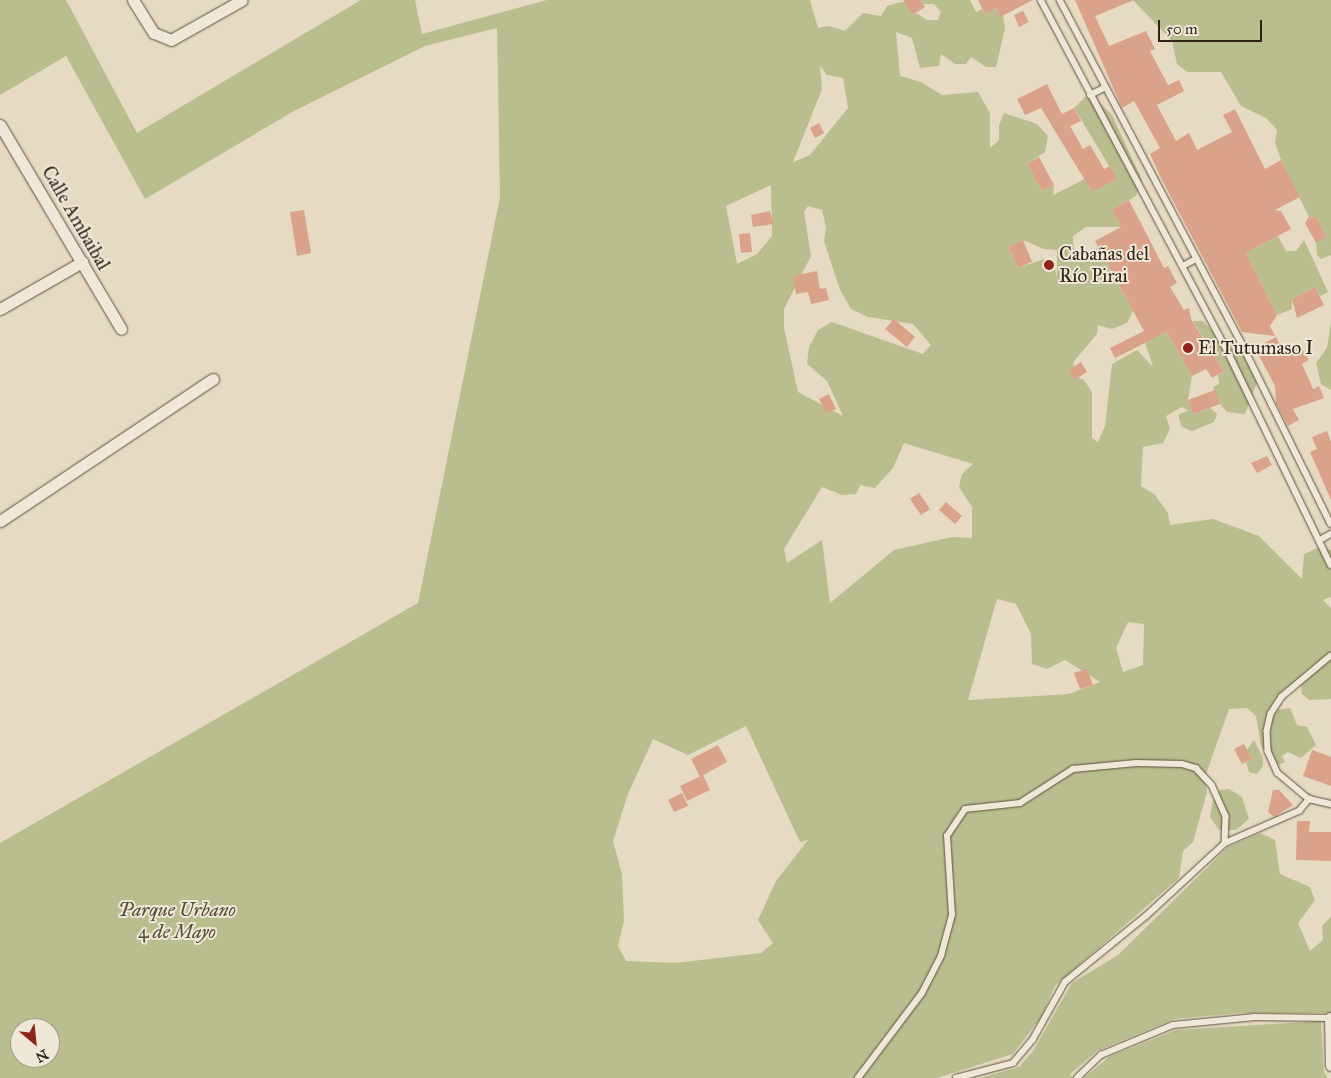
<!DOCTYPE html>
<html>
<head>
<meta charset="utf-8">
<style>
  body { margin:0 }
  #map { position:relative; width:1331px; height:1078px; overflow:hidden; background:#e6dac2; font-family:"IM FELL Great Primer",serif }
  div>[style] { position:absolute }
  [style*='--x'] { left:calc(var(--x)*1px); top:calc(var(--y)*1px); width:calc(var(--w)*1px); rotate:calc(var(--a)*1deg) }
  .green>* { inset:0; background:#babe8f }
  .building>* { inset:0; background:#daa389 }
  .roads { filter:drop-shadow(0 0 1px #5e5141) drop-shadow(0 0 1px #5e5141) }
  .service>* { height:5.5px; margin:-2.75px; padding:0 2.75px; transform-origin:2.75px; border-radius:2.75px; background:#efe7d7 }
  .minor>* { height:11px; margin:-5.5px; padding:0 5.5px; transform-origin:5.5px; border-radius:5.5px; background:#efe7d7 }
  .dots>* { width:14px; height:14px; translate:-50% -50%; box-sizing:border-box; border:2px solid #efe7d7; border-radius:50% }
  span { translate:-50% -50%; white-space:nowrap; text-align:center; line-height:1.15; -webkit-text-stroke:4px #efe7d7; paint-order:stroke }
  .street-label { font-size:19px; color:#312316 }
  .poi-label { font-size:19px; color:#312316 }
  .left { translate:0 -50%; text-align:left }
  .park-label { font-size:19px; color:#534a34; font-style:italic }
  .north { position:absolute; left:10px; top:1018px; width:50px; height:50px; box-sizing:border-box; background:#efe7d7; border:1px solid #a3998a; border-radius:50%; rotate:152deg; font-size:14px; font-weight:700; line-height:20px; text-align:center; color:#312316 }
  .north::after { content:''; display:block; margin:auto; width:18px; height:22px; background:#8f2418; clip-path:polygon(50% 0,100% 100%,50% 72%,0 100%) }
  .scale { position:absolute; left:1158px; top:20px; width:104px; height:22px; box-sizing:border-box; border:2px solid #312316; border-top:0; padding-left:6px; font-size:15px; line-height:18px; white-space:nowrap; color:#312316; -webkit-text-stroke:4px #efe7d7; paint-order:stroke }
</style>
</head>
<body>
<div id="map">
  <div class="green">
    <div style="clip-path:polygon(evenodd,0 0,66px 0,137px 133px,361px 0,415px 0,422px 34px,547px 0,810px 0,818px 28px,829px 26px,845px 31px,863px 13px,881px 16px,887px 6px,897px 3px,904px 2px,912px 15px,916px 13px,927px 20px,938px 20px,941px 12px,934px 4px,924px 4px,921px 0,970px 0,976px 12px,982px 9px,985px 14px,995px 8px,1003px 16px,1005px 29px,996px 67px,986px 67px,971px 57px,966px 64px,955px 64px,941px 54px,939px 66px,920px 68px,912px 38px,896px 32px,900px 76px,921px 82px,942px 95px,978px 92px,990px 113px,990px 148px,999px 140px,999px 125px,1004px 113px,1037px 124px,1048px 136px,1045px 152px,1027px 164px,1042px 191px,1054px 185px,1053px 195px,1085px 179px,1092px 192px,1117px 179px,1074px 108px,1085px 97px,1096px 99px,1112px 115px,1142px 180px,1136px 196px,1112px 209px,1121px 227px,1086px 227px,1073px 236px,1074px 252px,1081px 261px,1098px 247px,1133px 311px,1127px 323px,1112px 329px,1098px 325px,1097px 334px,1074px 361px,1072px 375px,1084px 380px,1092px 392px,1092px 438px,1098px 442px,1105px 426px,1112px 364px,1137px 350px,1153px 367px,1145px 342px,1167px 332px,1192px 376px,1188px 400px,1193px 414px,1210px 408px,1217px 414px,1214px 422px,1192px 431px,1182px 427px,1179px 419px,1179px 414px,1188px 411px,1182px 407px,1166px 416px,1170px 429px,1163px 443px,1143px 447px,1141px 486px,1155px 495px,1168px 513px,1170px 525px,1213px 519px,1259px 536px,1302px 579px,1304px 554px,1320px 547px,1331px 550px,1331px 597px,1323px 600px,1331px 608px,1331px 699px,1309px 700px,1302px 694px,1301px 685px,1274px 700px,1274px 710px,1290px 708px,1297px 725px,1307px 727px,1316px 745px,1301px 758px,1288px 752px,1282px 756px,1285px 762px,1274px 767px,1261px 746px,1256px 716px,1247px 708px,1229px 709px,1205px 777px,1207px 792px,1193px 842px,1183px 851px,1179px 878px,1055px 986px,1042px 1016px,1013px 1054px,937px 1078px,0 1078px,0 843px,418px 603px,500px 197px,497px 28px,425px 46px,294px 111px,145px 199px,66px 56px,0 95px,0 0,820px 66px,827px 75px,843px 78px,848px 108px,810px 155px,793px 162px,822px 89px,820px 66px,0 0,771px 185px,772px 236px,757px 254px,737px 264px,726px 206px,771px 185px,0 0,808px 206px,822px 210px,826px 227px,824px 241px,840px 290px,851px 309px,868px 317px,913px 324px,931px 345px,923px 354px,832px 322px,818px 330px,809px 347px,807px 364px,827px 381px,843px 416px,798px 392px,784px 328px,784px 309px,811px 256px,804px 212px,808px 206px,0 0,1023px 240px,1044px 249px,1057px 250px,1057px 277px,1053px 264px,1044px 259px,1018px 268px,1008px 246px,1023px 240px,0 0,904px 443px,973px 464px,962px 474px,959px 487px,972px 507px,972px 538px,952px 537px,894px 550px,830px 603px,822px 540px,787px 563px,784px 549px,822px 487px,842px 495px,856px 494px,860px 485px,875px 488px,893px 468px,904px 443px,0 0,997px 599px,1016px 604px,1031px 634px,1032px 664px,1047px 669px,1065px 660px,1100px 682px,1069px 694px,968px 700px,997px 599px,0 0,1128px 622px,1144px 624px,1143px 665px,1123px 672px,1116px 648px,1128px 622px,0 0,746px 726px,800px 842px,808px 840px,776px 881px,758px 920px,773px 943px,761px 953px,675px 963px,626px 961px,618px 946px,624px 921px,622px 874px,613px 841px,628px 794px,653px 739px,688px 755px,746px 726px,0 0,20px 1028px,50px 1028px,50px 1058px,20px 1058px,20px 1028px)"></div>
    <div style="clip-path:polygon(1133px 0,1331px 0,1331px 255px,1321px 259px,1317px 255px,1316px 243px,1326px 237px,1317px 218px,1309px 217px,1281px 160px,1275px 143px,1277px 130px,1266px 118px,1241px 106px,1221px 72px,1187px 72px,1177px 64px,1172px 41px)"></div>
    <div style="clip-path:polygon(1278px 236px,1286px 251px,1296px 251px,1304px 240px,1328px 292px,1320px 296px,1315px 287px,1292px 299px,1292px 309px,1277px 315px,1246px 253px)"></div>
    <div style="clip-path:polygon(1193px 321px,1203px 321px,1225px 344px,1235px 345px,1258px 372px,1257px 383px,1245px 414px,1227px 412px,1220px 404px,1213px 387px,1219px 384px,1218px 375px,1224px 371px)"></div>
    <div style="clip-path:polygon(1331px 322px,1331px 390px,1321px 384px,1316px 363px,1327px 348px)"></div>
    <div style="clip-path:polygon(1254px 740px,1263px 758px,1263px 766px,1257px 774px,1249px 772px,1246px 762px,1252px 759px,1247px 750px)"></div>
    <div style="clip-path:polygon(1229px 789px,1242px 797px,1249px 819px,1236px 830px,1219px 830px,1210px 817px,1213px 800px,1220px 790px)"></div>
    <div style="clip-path:polygon(1260px 833px,1275px 840px,1280px 874px,1310px 887px,1315px 900px,1298px 923px,1310px 951px,1323px 940px,1322px 926px,1331px 917px,1331px 1013px,1240px 1013px,1174px 1019px,1097px 1051px,1069px 1075px,1075px 1078px,980px 1078px,1019px 1067px,1033px 1051px,1072px 983px,1118px 955px,1228px 847px)"></div>
    <div style="clip-path:polygon(1321px 1021px,1324px 1072px,1328px 1078px,1084px 1078px,1109px 1057px,1176px 1030px)"></div>
  </div>
  <div class="building">
    <div style="clip-path:polygon(903px 0,921px 0,925px 7px,912px 15px)"></div>
    <div style="clip-path:polygon(978px 0,1033px 0,1000px 17px,996px 8px,985px 14px)"></div>
    <div style="clip-path:polygon(1075px 0,1134px 0,1095px 16px,1109px 46px,1146px 31px,1155px 49px,1150px 51px,1168px 85px,1179px 80px,1184px 91px,1157px 105px,1176px 141px,1189px 133px,1197px 150px,1232px 132px,1223px 115px,1235px 109px,1265px 169px,1281px 160px,1300px 197px,1275px 210px,1281px 211px,1291px 229px,1246px 253px,1277px 315px,1270px 326px,1275px 336px,1242px 332px,1161px 178px,1150px 154px,1160px 148px,1134px 101px,1122px 108px)"></div>
    <div style="clip-path:polygon(1023px 11px,1029px 22px,1019px 27px,1014px 15px)"></div>
    <div style="clip-path:polygon(1047px 84px,1062px 114px,1074px 108px,1081px 121px,1070px 126px,1083px 149px,1090px 145px,1104px 169px,1110px 166px,1117px 179px,1092px 192px,1041px 108px,1025px 115px,1017px 99px)"></div>
    <div style="clip-path:polygon(819px 123px,824px 133px,815px 138px,810px 128px)"></div>
    <div style="clip-path:polygon(1039px 157px,1054px 185px,1042px 191px,1027px 164px)"></div>
    <div style="clip-path:polygon(1129px 200px,1164px 268px,1168px 266px,1177px 283px,1170px 287px,1184px 310px,1189px 308px,1191px 319px,1224px 371px,1212px 378px,1206px 369px,1192px 376px,1167px 332px,1115px 358px,1110px 348px,1144px 331px,1095px 241px,1121px 227px,1112px 209px)"></div>
    <div style="clip-path:polygon(304px 210px,311px 253px,297px 256px,290px 212px)"></div>
    <div style="clip-path:polygon(770px 211px,773px 224px,753px 227px,751px 215px)"></div>
    <div style="clip-path:polygon(1309px 217px,1317px 218px,1326px 237px,1316px 243px,1305px 223px)"></div>
    <div style="clip-path:polygon(750px 233px,752px 252px,741px 253px,739px 234px)"></div>
    <div style="clip-path:polygon(1023px 240px,1032px 262px,1018px 268px,1008px 246px)"></div>
    <div style="clip-path:polygon(817px 271px,820px 289px,826px 288px,829px 300px,811px 304px,808px 292px,796px 294px,793px 276px)"></div>
    <div style="clip-path:polygon(1315px 287px,1324px 305px,1297px 318px,1292px 299px)"></div>
    <div style="clip-path:polygon(894px 319px,915px 337px,907px 347px,885px 329px)"></div>
    <div style="clip-path:polygon(1276px 337px,1285px 354px,1300px 346px,1309px 360px,1302px 364px,1313px 389px,1319px 386px,1324px 398px,1293px 409px,1299px 420px,1288px 426px,1276px 403px,1275px 386px,1255px 348px)"></div>
    <div style="clip-path:polygon(1081px 362px,1087px 372px,1074px 380px,1068px 370px)"></div>
    <div style="clip-path:polygon(1215px 390px,1220px 404px,1193px 414px,1188px 400px)"></div>
    <div style="clip-path:polygon(829px 394px,836px 409px,826px 413px,819px 399px)"></div>
    <div style="clip-path:polygon(1327px 431px,1331px 442px,1331px 500px,1310px 452px,1317px 449px,1312px 437px)"></div>
    <div style="clip-path:polygon(1267px 456px,1272px 465px,1257px 473px,1251px 463px)"></div>
    <div style="clip-path:polygon(919px 493px,930px 509px,921px 515px,910px 499px)"></div>
    <div style="clip-path:polygon(946px 502px,962px 516px,955px 524px,939px 510px)"></div>
    <div style="clip-path:polygon(1087px 669px,1093px 685px,1080px 689px,1074px 673px)"></div>
    <div style="clip-path:polygon(1244px 744px,1252px 759px,1242px 764px,1234px 749px)"></div>
    <div style="clip-path:polygon(718px 745px,727px 762px,700px 777px,691px 759px)"></div>
    <div style="clip-path:polygon(1312px 750px,1331px 757px,1331px 786px,1303px 776px)"></div>
    <div style="clip-path:polygon(703px 775px,710px 790px,687px 801px,680px 786px)"></div>
    <div style="clip-path:polygon(1273px 790px,1279px 790px,1293px 805px,1274px 817px,1268px 812px)"></div>
    <div style="clip-path:polygon(682px 793px,688px 806px,674px 812px,668px 800px)"></div>
    <div style="clip-path:polygon(1297px 821px,1310px 821px,1309px 832px,1331px 832px,1331px 861px,1296px 860px)"></div>
  </div>
  <div class="roads">
    <div class="service">
      <div style="--x:1041;--y:0;--w:403;--a:62"></div>
      <div style="--x:1230;--y:356;--w:232;--a:64.2"></div>
      <div style="--x:1060;--y:0;--w:394;--a:62.1"></div>
      <div style="--x:1244;--y:348;--w:196;--a:63.7"></div>
      <div style="--x:1090;--y:95;--w:16;--a:-27"></div>
      <div style="--x:1183;--y:266;--w:15;--a:-28"></div>
      <div style="--x:1320;--y:540;--w:13;--a:-29"></div>
      <div style="--x:1331;--y:656;--w:64;--a:140.1"></div>
      <div style="--x:1282;--y:697;--w:20;--a:123"></div>
      <div style="--x:1271;--y:714;--w:17;--a:103"></div>
      <div style="--x:1267;--y:731;--w:20;--a:87"></div>
      <div style="--x:1268;--y:751;--w:24;--a:66"></div>
      <div style="--x:1278;--y:773;--w:40;--a:40"></div>
      <div style="--x:1309;--y:799;--w:23;--a:13"></div>
      <div style="--x:858;--y:1078;--w:106;--a:-53"></div>
      <div style="--x:922;--y:993;--w:42;--a:-62.8"></div>
      <div style="--x:941;--y:956;--w:42;--a:-75"></div>
      <div style="--x:952;--y:915;--w:79;--a:-93.6"></div>
      <div style="--x:947;--y:836;--w:32;--a:-56"></div>
      <div style="--x:965;--y:809;--w:55;--a:-6.2"></div>
      <div style="--x:1020;--y:803;--w:63;--a:-32.7"></div>
      <div style="--x:1073;--y:769;--w:63;--a:-5.4"></div>
      <div style="--x:1136;--y:763;--w:46;--a:1.2"></div>
      <div style="--x:1182;--y:764;--w:15;--a:16"></div>
      <div style="--x:1196;--y:768;--w:23;--a:47"></div>
      <div style="--x:1212;--y:785;--w:34;--a:66"></div>
      <div style="--x:1226;--y:816;--w:27;--a:92"></div>
      <div style="--x:956;--y:1078;--w:59;--a:-14.7"></div>
      <div style="--x:1013;--y:1063;--w:31;--a:-50"></div>
      <div style="--x:1033;--y:1039;--w:65;--a:-60.7"></div>
      <div style="--x:1065;--y:982;--w:104;--a:-39.2"></div>
      <div style="--x:1146;--y:916;--w:108;--a:-42.7"></div>
      <div style="--x:1225;--y:843;--w:81;--a:-23.4"></div>
      <div style="--x:1299;--y:811;--w:16;--a:-50"></div>
      <div style="--x:1077;--y:1078;--w:33;--a:-44"></div>
      <div style="--x:1101;--y:1055;--w:78;--a:-22.6"></div>
      <div style="--x:1173;--y:1025;--w:82;--a:-5.6"></div>
      <div style="--x:1255;--y:1017;--w:76;--a:0.8"></div>
    </div>
    <div class="minor">
      <div style="--x:133;--y:0;--w:39;--a:58"></div>
      <div style="--x:154;--y:33;--w:18;--a:22"></div>
      <div style="--x:171;--y:40;--w:81;--a:-29.4"></div>
      <div style="--x:0;--y:125;--w:237;--a:59.3"></div>
      <div style="--x:0;--y:309;--w:95;--a:-29.8"></div>
      <div style="--x:0;--y:521;--w:256;--a:-33.7"></div>
      <div style="--x:1330;--y:1018;--w:47;--a:88.8"></div>
    </div>
  </div>
  <div class="dots">
    <div style="left:1049px;top:265px;background:#8f2418"></div>
    <div style="left:1188px;top:348px;background:#8f2418"></div>
  </div>
  <div class="street-label">
    <span style="left:76px;top:218px;rotate:60deg">Calle Ambaibal</span>
  </div>
  <div class="poi-label">
    <span class="left" style="left:1059px;top:265px">Cabañas del<br>Río Pirai</span>
    <span class="left" style="left:1198px;top:348px">El Tutumaso I</span>
  </div>
  <div class="park-label">
    <span style="left:177px;top:921px">Parque Urbano<br>4 de Mayo</span>
  </div>
  <div class="north">N</div>
  <div class="scale">50 m</div>
</div>
</body>
</html>
